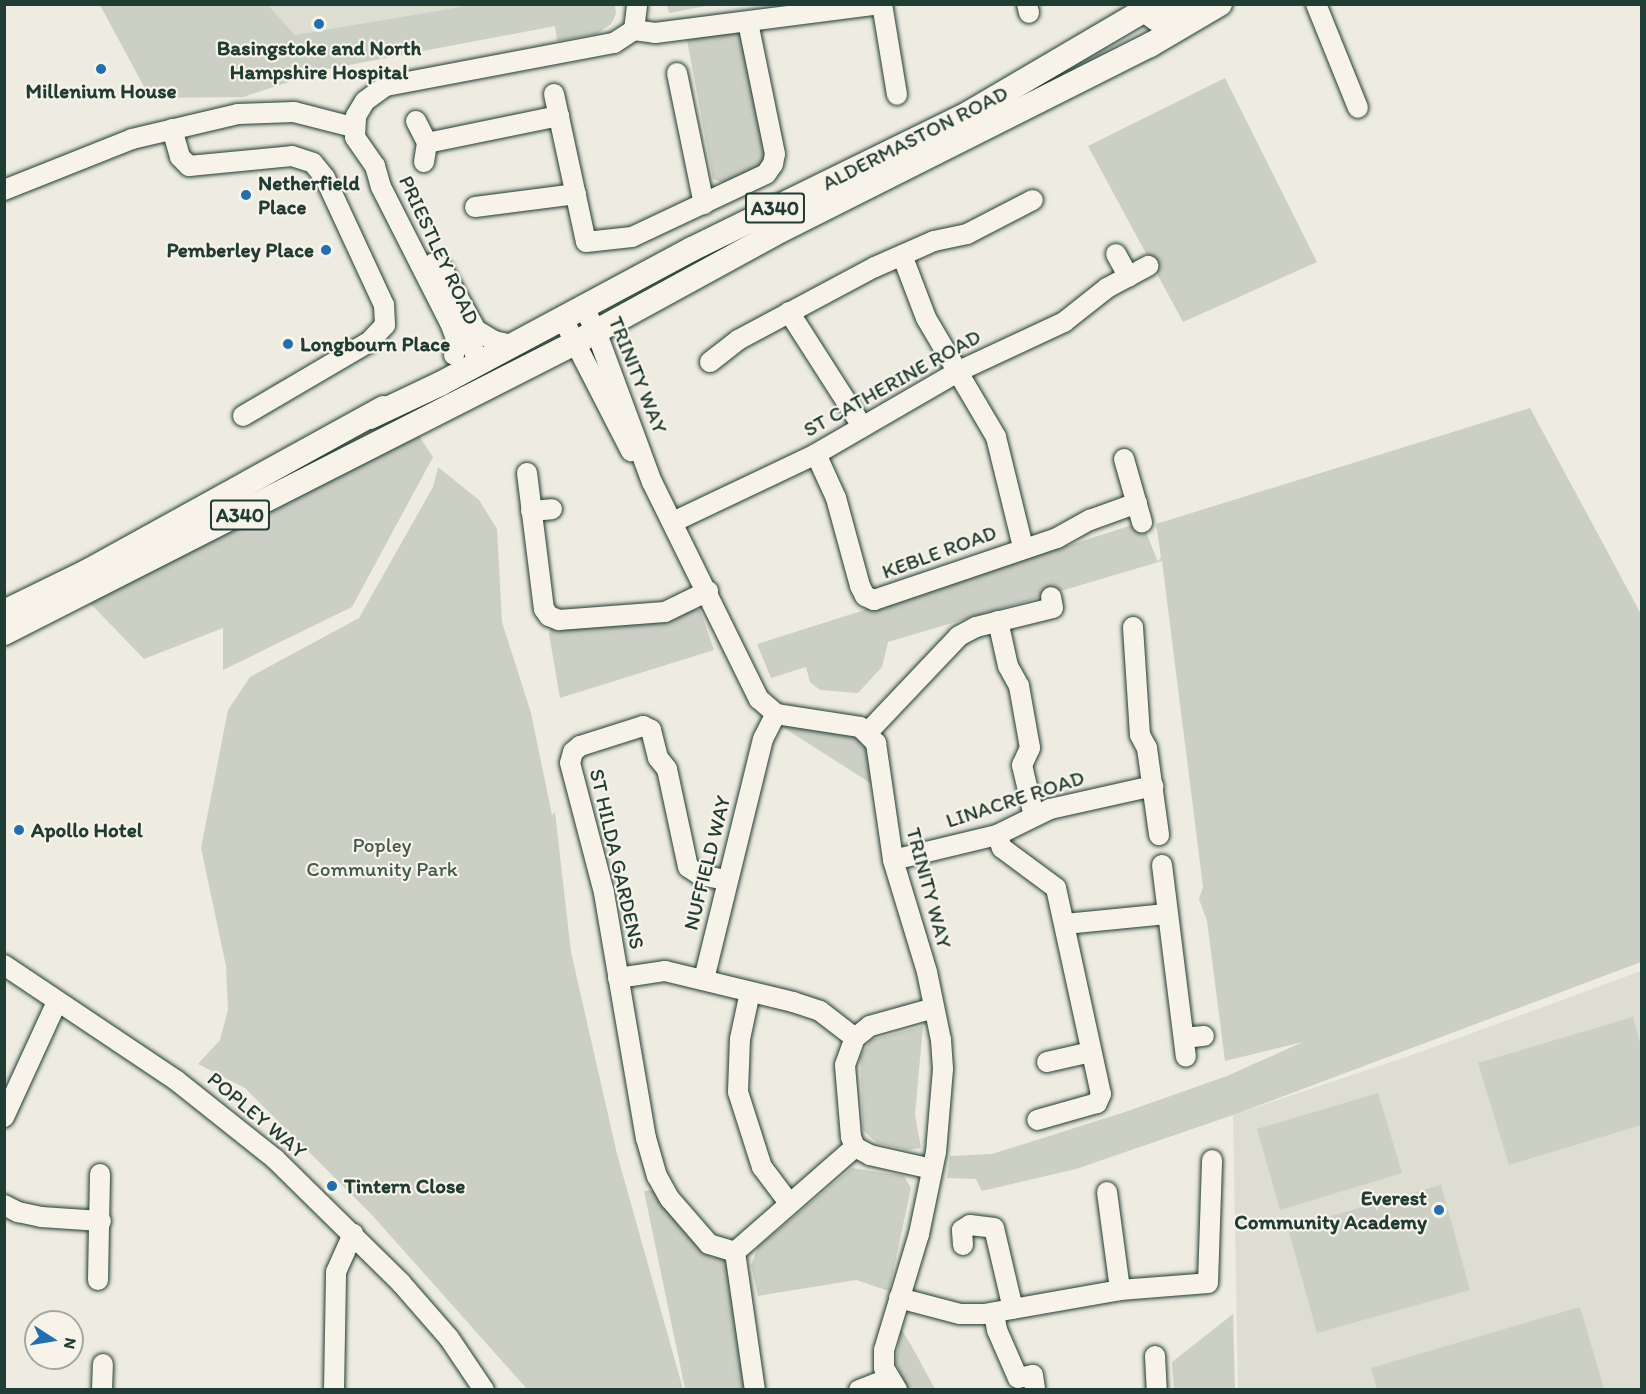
<!DOCTYPE html>
<html>
<head>
<meta charset="utf-8">
<style>
  body { margin:0 }
  #map { position:relative; width:1646px; height:1394px; overflow:hidden; background:#eeece1; font-family:Itim,sans-serif }
  div>[style] { position:absolute }
  [style*='--x'] { left:calc(var(--x)*1px); top:calc(var(--y)*1px); width:calc(var(--w)*1px); rotate:calc(var(--a)*1deg) }
  .built>* { inset:0; background:#ddddd2 }
  .green>* { inset:0; background:#cccfc4 }
  .roads { filter:drop-shadow(0 0 2px #1f3d34) drop-shadow(0 0 2px #1f3d34) }
  .minor>* { height:20px; margin:-10px; padding:0 10px; transform-origin:10px; border-radius:10px; background:#f7f3e8 }
  .major>* { height:24px; margin:-12px; padding:0 12px; transform-origin:12px; border-radius:12px; background:#f7f3e8 }
  .dots>* { width:16px; height:16px; translate:-50% -50%; box-sizing:border-box; border:3px solid #f7f3e8; border-radius:50% }
  span { translate:-50% -50%; white-space:nowrap; text-align:center; line-height:1.15; -webkit-text-stroke:4.5px #f7f3e8; paint-order:stroke }
  .shield-label span { padding:2px 4px; background:#f7f3e8; border:2px solid; border-radius:4px; -webkit-text-stroke-width:0 }
  .shield-label { font-size:20px; color:#1f3d34; font-weight:700 }
  .poi-label { font-size:21px; color:#1f3d34; font-weight:700 }
  .left { translate:0 -50%; text-align:left }
  .right { translate:-100% -50%; text-align:right }
  .street-label { font-size:21px; color:#1f3d34 }
  .park-label { font-size:21px; color:#425a51 }
  .frame { position:absolute; inset:0; border:6px solid #1f3d34; pointer-events:none }
  .north { position:absolute; left:24px; top:1310px; width:60px; height:60px; box-sizing:border-box; background:#f7f3e8; border:2px solid #a1aaa0; border-radius:50%; rotate:102deg; font-size:16px; font-weight:700; line-height:24px; text-align:center; color:#1f3d34 }
  .north::after { content:''; display:block; margin:auto; width:21px; height:27px; background:#1f6fb2; clip-path:polygon(50% 0,100% 100%,50% 72%,0 100%) }
</style>
</head>
<body>
<div id="map">
  <div class="built">
    <div style="clip-path:polygon(268px 5px,478px 5px,295px 35px)"></div>
    <div style="clip-path:polygon(1641px 971px,1641px 1389px,1238px 1389px,1233px 1115px,1418px 1053px)"></div>
  </div>
  <div class="green">
    <div style="clip-path:polygon(478px 4px,615px 5px,616px 14px,611px 24px,597px 34px,557px 41px,555px 26px,328px 69px,243px 97px,150px 98px,100px 5px,268px 5px,295px 35px)"></div>
    <div style="clip-path:polygon(667px 5px,667px 4px,711px 5px,669px 13px)"></div>
    <div style="clip-path:polygon(735px 31px,744px 34px,769px 157px,765px 166px,727px 184px,713px 179px,687px 40px)"></div>
    <div style="clip-path:polygon(1225px 78px,1317px 262px,1183px 322px,1088px 146px)"></div>
    <div style="clip-path:polygon(1530px 408px,1641px 614px,1641px 962px,1233px 1115px,1076px 1169px,982px 1191px,976px 1179px,947px 1178px,950px 1156px,992px 1154px,1125px 1112px,1227px 1076px,1303px 1042px,1225px 1061px,1207px 921px,1199px 899px,1203px 887px,1162px 561px,888px 642px,882px 667px,858px 693px,820px 690px,810px 682px,806px 667px,771px 678px,757px 644px,1142px 522px,1158px 562px,1161px 557px,1156px 524px)"></div>
    <div style="clip-path:polygon(417px 433px,433px 457px,352px 607px,223px 670px,223px 628px,144px 659px,88px 601px)"></div>
    <div style="clip-path:polygon(438px 467px,479px 500px,497px 529px,502px 622px,531px 713px,552px 815px,555px 812px,571px 952px,617px 1154px,683px 1389px,527px 1389px,372px 1215px,245px 1088px,198px 1064px,220px 1040px,228px 1010px,226px 966px,201px 848px,228px 710px,250px 677px,359px 618px,433px 487px)"></div>
    <div style="clip-path:polygon(689px 609px,700px 610px,714px 650px,560px 698px,549px 634px,553px 620px)"></div>
    <div style="clip-path:polygon(778px 724px,846px 726px,872px 747px,875px 786px)"></div>
    <div style="clip-path:polygon(1633px 1017px,1641px 1047px,1641px 1125px,1509px 1165px,1478px 1063px)"></div>
    <div style="clip-path:polygon(923px 1026px,915px 1115px,921px 1148px,908px 1150px,877px 1143px,863px 1130px,860px 1057px,871px 1040px)"></div>
    <div style="clip-path:polygon(1378px 1093px,1402px 1173px,1280px 1210px,1257px 1129px)"></div>
    <div style="clip-path:polygon(852px 1168px,904px 1176px,911px 1188px,889px 1291px,856px 1280px,758px 1296px,751px 1265px,758px 1247px)"></div>
    <div style="clip-path:polygon(1441px 1185px,1470px 1290px,1317px 1333px,1288px 1228px)"></div>
    <div style="clip-path:polygon(657px 1190px,687px 1233px,711px 1257px,729px 1259px,749px 1389px,685px 1389px,644px 1191px)"></div>
    <div style="clip-path:polygon(1580px 1307px,1604px 1389px,1377px 1389px,1371px 1368px)"></div>
    <div style="clip-path:polygon(1233px 1314px,1235px 1389px,1174px 1389px,1172px 1362px)"></div>
    <div style="clip-path:polygon(901px 1329px,911px 1345px,935px 1389px,907px 1389px,896px 1362px)"></div>
  </div>
  <div class="roads">
    <div class="minor">
      <div style="--x:882;--y:4;--w:92;--a:80.6"></div>
      <div style="--x:1027;--y:4;--w:9;--a:77"></div>
      <div style="--x:1316;--y:4;--w:112;--a:68"></div>
      <div style="--x:634;--y:30;--w:21;--a:8"></div>
      <div style="--x:655;--y:33;--w:227;--a:-7.3"></div>
      <div style="--x:677;--y:73;--w:134;--a:78.4"></div>
      <div style="--x:554;--y:94;--w:151;--a:77.8"></div>
      <div style="--x:586;--y:242;--w:46;--a:-6.2"></div>
      <div style="--x:632;--y:237;--w:148;--a:-25.2"></div>
      <div style="--x:766;--y:174;--w:12;--a:-55"></div>
      <div style="--x:773;--y:164;--w:10;--a:-79"></div>
      <div style="--x:775;--y:154;--w:135;--a:-101.6"></div>
      <div style="--x:416;--y:121;--w:25;--a:63"></div>
      <div style="--x:427;--y:143;--w:135;--a:-11.6"></div>
      <div style="--x:172;--y:129;--w:29;--a:74"></div>
      <div style="--x:180;--y:157;--w:13;--a:45"></div>
      <div style="--x:189;--y:166;--w:103;--a:-5.5"></div>
      <div style="--x:292;--y:156;--w:22;--a:18"></div>
      <div style="--x:313;--y:163;--w:19;--a:51"></div>
      <div style="--x:325;--y:178;--w:140;--a:65.1"></div>
      <div style="--x:384;--y:305;--w:20;--a:87"></div>
      <div style="--x:385;--y:325;--w:23;--a:133"></div>
      <div style="--x:369;--y:342;--w:146;--a:149.6"></div>
      <div style="--x:424;--y:162;--w:19;--a:-81"></div>
      <div style="--x:4;--y:190;--w:138;--a:-21.7"></div>
      <div style="--x:132;--y:139;--w:109;--a:-13.3"></div>
      <div style="--x:238;--y:114;--w:56;--a:-2"></div>
      <div style="--x:294;--y:112;--w:61;--a:14.3"></div>
      <div style="--x:475;--y:207;--w:102;--a:-7.3"></div>
      <div style="--x:1116;--y:254;--w:26;--a:61"></div>
      <div style="--x:902;--y:255;--w:67;--a:69.1"></div>
      <div style="--x:926;--y:318;--w:138;--a:59.5"></div>
      <div style="--x:996;--y:437;--w:113;--a:76.2"></div>
      <div style="--x:434;--y:263;--w:11;--a:38"></div>
      <div style="--x:443;--y:270;--w:68;--a:61.2"></div>
      <div style="--x:476;--y:330;--w:21;--a:31"></div>
      <div style="--x:494;--y:341;--w:17;--a:13"></div>
      <div style="--x:583;--y:306;--w:28;--a:63"></div>
      <div style="--x:596;--y:331;--w:161;--a:69.7"></div>
      <div style="--x:652;--y:482;--w:242;--a:63.8"></div>
      <div style="--x:759;--y:699;--w:23;--a:41"></div>
      <div style="--x:776;--y:714;--w:85;--a:8.8"></div>
      <div style="--x:860;--y:727;--w:23;--a:45"></div>
      <div style="--x:876;--y:743;--w:118;--a:81.7"></div>
      <div style="--x:893;--y:860;--w:117;--a:73.1"></div>
      <div style="--x:927;--y:972;--w:69;--a:78.4"></div>
      <div style="--x:941;--y:1040;--w:29;--a:86"></div>
      <div style="--x:943;--y:1069;--w:83;--a:94.8"></div>
      <div style="--x:936;--y:1152;--w:84;--a:101.7"></div>
      <div style="--x:919;--y:1234;--w:121;--a:106.8"></div>
      <div style="--x:884;--y:1350;--w:18;--a:90"></div>
      <div style="--x:884;--y:1368;--w:26;--a:59"></div>
      <div style="--x:789;--y:312;--w:135;--a:57.4"></div>
      <div style="--x:461;--y:317;--w:48;--a:69.3"></div>
      <div style="--x:562;--y:317;--w:151;--a:62.8"></div>
      <div style="--x:454;--y:355;--w:14;--a:-78"></div>
      <div style="--x:457;--y:341;--w:19;--a:-111"></div>
      <div style="--x:450;--y:323;--w:153;--a:-116.9"></div>
      <div style="--x:381;--y:187;--w:22;--a:-106"></div>
      <div style="--x:375;--y:166;--w:35;--a:-125"></div>
      <div style="--x:355;--y:137;--w:21;--a:-87"></div>
      <div style="--x:356;--y:116;--w:17;--a:-59"></div>
      <div style="--x:365;--y:101;--w:26;--a:-36"></div>
      <div style="--x:386;--y:86;--w:232;--a:-10.7"></div>
      <div style="--x:614;--y:43;--w:24;--a:-33"></div>
      <div style="--x:634;--y:30;--w:26;--a:-83"></div>
      <div style="--x:710;--y:362;--w:36;--a:-38"></div>
      <div style="--x:738;--y:340;--w:155;--a:-28.1"></div>
      <div style="--x:875;--y:267;--w:64;--a:-23.8"></div>
      <div style="--x:934;--y:241;--w:34;--a:-12"></div>
      <div style="--x:967;--y:234;--w:74;--a:-27.3"></div>
      <div style="--x:816;--y:454;--w:48;--a:65.6"></div>
      <div style="--x:836;--y:498;--w:91;--a:74.7"></div>
      <div style="--x:860;--y:586;--w:11;--a:63"></div>
      <div style="--x:865;--y:596;--w:10;--a:24"></div>
      <div style="--x:874;--y:600;--w:193;--a:-18.7"></div>
      <div style="--x:1057;--y:538;--w:38;--a:-29"></div>
      <div style="--x:1090;--y:520;--w:50;--a:-19.9"></div>
      <div style="--x:1124;--y:459;--w:66;--a:74.1"></div>
      <div style="--x:527;--y:473;--w:137;--a:82.9"></div>
      <div style="--x:544;--y:609;--w:9;--a:54"></div>
      <div style="--x:549;--y:616;--w:11;--a:22"></div>
      <div style="--x:559;--y:620;--w:106;--a:-4.3"></div>
      <div style="--x:665;--y:612;--w:48;--a:-26"></div>
      <div style="--x:531;--y:511;--w:21;--a:-5"></div>
      <div style="--x:673;--y:522;--w:158;--a:-25.4"></div>
      <div style="--x:816;--y:454;--w:165;--a:-30.1"></div>
      <div style="--x:959;--y:371;--w:116;--a:-25"></div>
      <div style="--x:1064;--y:322;--w:55;--a:-38.3"></div>
      <div style="--x:1107;--y:288;--w:47;--a:-28.2"></div>
      <div style="--x:998;--y:621;--w:46;--a:77.5"></div>
      <div style="--x:1008;--y:666;--w:23;--a:61"></div>
      <div style="--x:1019;--y:686;--w:63;--a:79.9"></div>
      <div style="--x:1030;--y:748;--w:19;--a:115"></div>
      <div style="--x:1022;--y:765;--w:52;--a:76.8"></div>
      <div style="--x:1133;--y:627;--w:108;--a:86.3"></div>
      <div style="--x:1140;--y:735;--w:15;--a:62"></div>
      <div style="--x:1147;--y:748;--w:88;--a:82.1"></div>
      <div style="--x:868;--y:732;--w:132;--a:-46.5"></div>
      <div style="--x:959;--y:636;--w:19;--a:-28"></div>
      <div style="--x:976;--y:627;--w:79;--a:-13.9"></div>
      <div style="--x:1053;--y:608;--w:11;--a:-100"></div>
      <div style="--x:997;--y:835;--w:14;--a:69"></div>
      <div style="--x:1002;--y:848;--w:67;--a:36.5"></div>
      <div style="--x:1056;--y:888;--w:211;--a:77.7"></div>
      <div style="--x:1101;--y:1094;--w:10;--a:114"></div>
      <div style="--x:1097;--y:1103;--w:62;--a:164.2"></div>
      <div style="--x:893;--y:860;--w:107;--a:-13.5"></div>
      <div style="--x:997;--y:835;--w:59;--a:-26.1"></div>
      <div style="--x:1050;--y:809;--w:106;--a:-12.6"></div>
      <div style="--x:1162;--y:865;--w:193;--a:82.9"></div>
      <div style="--x:726;--y:880;--w:26;--a:-169"></div>
      <div style="--x:700;--y:875;--w:14;--a:-146"></div>
      <div style="--x:688;--y:867;--w:100;--a:-102.1"></div>
      <div style="--x:667;--y:769;--w:14;--a:-129"></div>
      <div style="--x:658;--y:758;--w:29;--a:-104"></div>
      <div style="--x:651;--y:730;--w:9;--a:-153"></div>
      <div style="--x:643;--y:726;--w:66;--a:162.4"></div>
      <div style="--x:580;--y:746;--w:9;--a:139"></div>
      <div style="--x:573;--y:752;--w:11;--a:105"></div>
      <div style="--x:570;--y:763;--w:134;--a:75.3"></div>
      <div style="--x:604;--y:893;--w:249;--a:80.3"></div>
      <div style="--x:646;--y:1138;--w:40;--a:74"></div>
      <div style="--x:657;--y:1176;--w:26;--a:61"></div>
      <div style="--x:670;--y:1199;--w:60;--a:49.1"></div>
      <div style="--x:709;--y:1244;--w:27;--a:17"></div>
      <div style="--x:1065;--y:924;--w:102;--a:-5.6"></div>
      <div style="--x:4;--y:965;--w:208;--a:33.8"></div>
      <div style="--x:177;--y:1081;--w:125;--a:38.5"></div>
      <div style="--x:275;--y:1159;--w:177;--a:44.5"></div>
      <div style="--x:401;--y:1283;--w:73;--a:48.9"></div>
      <div style="--x:449;--y:1338;--w:63;--a:56.1"></div>
      <div style="--x:618;--y:978;--w:48;--a:-8.5"></div>
      <div style="--x:665;--y:971;--w:132;--a:13.6"></div>
      <div style="--x:793;--y:1002;--w:28;--a:18"></div>
      <div style="--x:820;--y:1011;--w:44;--a:37.6"></div>
      <div style="--x:704;--y:979;--w:247;--a:-76.2"></div>
      <div style="--x:763;--y:739;--w:28;--a:-63"></div>
      <div style="--x:750;--y:992;--w:48;--a:102"></div>
      <div style="--x:740;--y:1039;--w:53;--a:92.2"></div>
      <div style="--x:738;--y:1092;--w:79;--a:72.3"></div>
      <div style="--x:762;--y:1167;--w:46;--a:52.9"></div>
      <div style="--x:1184;--y:1038;--w:20;--a:-6"></div>
      <div style="--x:1047;--y:1062;--w:45;--a:-12.8"></div>
      <div style="--x:4;--y:1117;--w:127;--a:-65.3"></div>
      <div style="--x:932;--y:1169;--w:64;--a:-167.3"></div>
      <div style="--x:870;--y:1155;--w:17;--a:-152"></div>
      <div style="--x:855;--y:1147;--w:11;--a:-112"></div>
      <div style="--x:851;--y:1137;--w:72;--a:-94.8"></div>
      <div style="--x:845;--y:1065;--w:29;--a:-70"></div>
      <div style="--x:855;--y:1038;--w:19;--a:-39"></div>
      <div style="--x:870;--y:1026;--w:66;--a:-15.7"></div>
      <div style="--x:1107;--y:1192;--w:99;--a:82.4"></div>
      <div style="--x:4;--y:1205;--w:16;--a:27"></div>
      <div style="--x:18;--y:1212;--w:24;--a:12"></div>
      <div style="--x:41;--y:1217;--w:60;--a:3.8"></div>
      <div style="--x:963;--y:1245;--w:15;--a:-94"></div>
      <div style="--x:962;--y:1230;--w:9;--a:-32"></div>
      <div style="--x:970;--y:1225;--w:24;--a:7"></div>
      <div style="--x:994;--y:1228;--w:83;--a:76.8"></div>
      <div style="--x:735;--y:1252;--w:159;--a:-41.2"></div>
      <div style="--x:735;--y:1252;--w:139;--a:81.8"></div>
      <div style="--x:98;--y:1280;--w:106;--a:-88.9"></div>
      <div style="--x:899;--y:1298;--w:63;--a:14.7"></div>
      <div style="--x:960;--y:1314;--w:24;--a:0"></div>
      <div style="--x:984;--y:1314;--w:138;--a:-10"></div>
      <div style="--x:1120;--y:1290;--w:88;--a:-4.5"></div>
      <div style="--x:1208;--y:1283;--w:123;--a:-88.1"></div>
      <div style="--x:994;--y:1313;--w:17;--a:80"></div>
      <div style="--x:997;--y:1330;--w:52;--a:66.4"></div>
      <div style="--x:1018;--y:1378;--w:15;--a:-11"></div>
      <div style="--x:1033;--y:1375;--w:15;--a:82"></div>
      <div style="--x:1155;--y:1356;--w:34;--a:87"></div>
      <div style="--x:102;--y:1390;--w:26;--a:-88"></div>
      <div style="--x:334;--y:1390;--w:118;--a:-89"></div>
      <div style="--x:336;--y:1272;--w:42;--a:-65.9"></div>
      <div style="--x:859;--y:1390;--w:31;--a:-21"></div>
    </div>
    <div class="major">
      <div style="--x:1143;--y:9;--w:17;--a:36"></div>
      <div style="--x:1157;--y:19;--w:34;--a:-27"></div>
      <div style="--x:370;--y:417;--w:77;--a:-25.2"></div>
      <div style="--x:440;--y:384;--w:286;--a:-28.2"></div>
      <div style="--x:692;--y:249;--w:309;--a:-26.1"></div>
      <div style="--x:969;--y:113;--w:216;--a:-30.4"></div>
      <div style="--x:4;--y:612;--w:93;--a:-26"></div>
      <div style="--x:88;--y:571;--w:337;--a:-28.9"></div>
      <div style="--x:4;--y:633;--w:640;--a:-26.93"></div>
      <div style="--x:575;--y:343;--w:225;--a:-28.7"></div>
      <div style="--x:772;--y:235;--w:423;--a:-26.7"></div>
      <div style="--x:1150;--y:45;--w:81;--a:-30.4"></div>
    </div>
  </div>
  <div class="dots">
    <div style="left:319px;top:24px;background:#1f6fb2"></div>
    <div style="left:101px;top:69px;background:#1f6fb2"></div>
    <div style="left:246px;top:195px;background:#1f6fb2"></div>
    <div style="left:326px;top:250px;background:#1f6fb2"></div>
    <div style="left:288px;top:344px;background:#1f6fb2"></div>
    <div style="left:19px;top:830px;background:#1f6fb2"></div>
    <div style="left:332px;top:1186px;background:#1f6fb2"></div>
    <div style="left:1439px;top:1210px;background:#1f6fb2"></div>
  </div>
  <div class="shield-label">
    <span style="left:775px;top:208px">A340</span>
    <span style="left:240px;top:515px">A340</span>
  </div>
  <div class="poi-label">
    <span style="left:319px;top:60px">Basingstoke and North<br>Hampshire Hospital</span>
    <span style="left:101px;top:91px">Millenium House</span>
    <span class="left" style="left:258px;top:195px">Netherfield<br>Place</span>
    <span class="right" style="left:314px;top:250px">Pemberley Place</span>
    <span class="left" style="left:300px;top:344px">Longbourn Place</span>
    <span class="left" style="left:31px;top:830px">Apollo Hotel</span>
    <span class="left" style="left:344px;top:1186px">Tintern Close</span>
    <span class="right" style="left:1427px;top:1210px">Everest<br>Community Academy</span>
  </div>
  <div class="street-label">
    <span style="left:915px;top:138px;rotate:-27deg">ALDERMASTON ROAD</span>
    <span style="left:439px;top:250px;rotate:65deg">PRIESTLEY ROAD</span>
    <span style="left:638px;top:375px;rotate:68deg">TRINITY WAY</span>
    <span style="left:892px;top:383px;rotate:-29deg">ST CATHERINE ROAD</span>
    <span style="left:939px;top:552px;rotate:-20deg">KEBLE ROAD</span>
    <span style="left:1015px;top:799px;rotate:-18deg">LINACRE ROAD</span>
    <span style="left:617px;top:859px;rotate:77deg">ST HILDA GARDENS</span>
    <span style="left:707px;top:863px;rotate:-76deg">NUFFIELD WAY</span>
    <span style="left:929px;top:888px;rotate:75deg">TRINITY WAY</span>
    <span style="left:257px;top:1115px;rotate:40deg">POPLEY WAY</span>
  </div>
  <div class="park-label">
    <span style="left:382px;top:857px">Popley<br>Community Park</span>
  </div>
  <div class="frame"></div>
  <div class="north">N</div>
</div>
</body>
</html>
